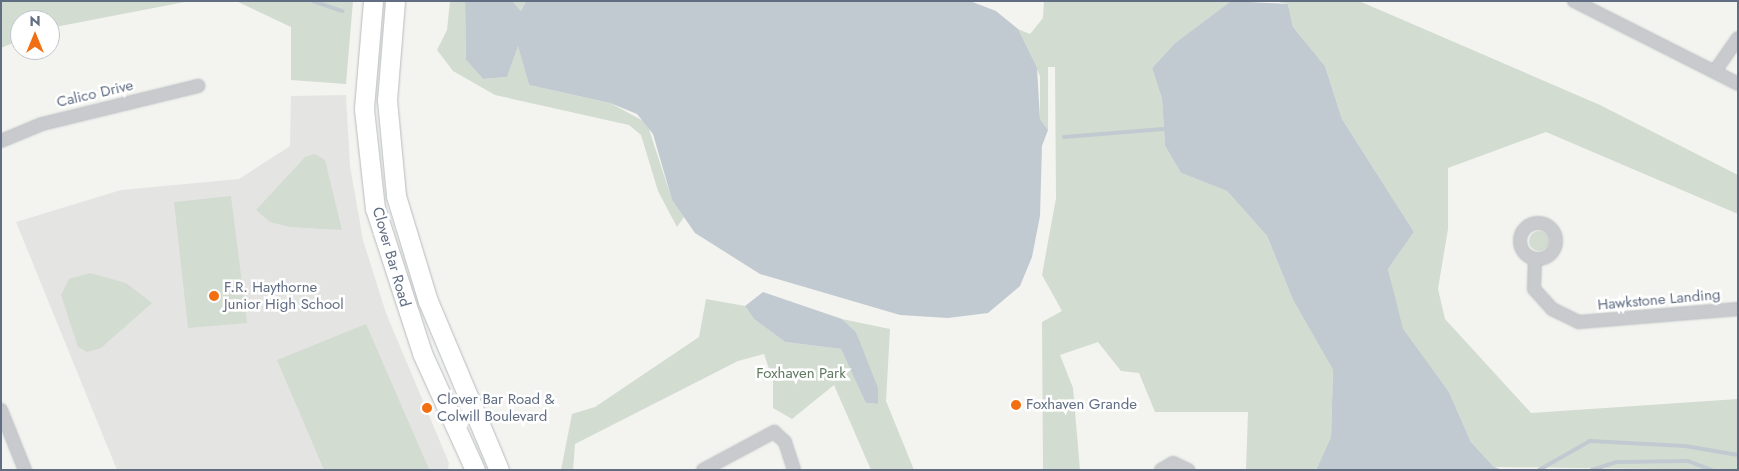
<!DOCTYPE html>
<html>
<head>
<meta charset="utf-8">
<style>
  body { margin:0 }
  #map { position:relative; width:1739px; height:471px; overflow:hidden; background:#f3f4ef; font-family:Jost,sans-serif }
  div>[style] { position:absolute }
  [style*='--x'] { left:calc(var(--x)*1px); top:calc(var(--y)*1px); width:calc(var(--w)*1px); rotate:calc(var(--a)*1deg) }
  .built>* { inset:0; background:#e4e5e3 }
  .green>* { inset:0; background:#d3dcd0 }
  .round { border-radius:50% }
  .water>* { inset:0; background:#c2cad1 }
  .stream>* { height:4px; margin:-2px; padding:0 2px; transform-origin:2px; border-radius:2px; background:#c2cad1 }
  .roads { filter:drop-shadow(0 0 1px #b7bbc0) drop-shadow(0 0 1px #b7bbc0) }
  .street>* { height:12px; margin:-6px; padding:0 6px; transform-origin:6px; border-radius:6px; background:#c8cace }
  .street>.ring { margin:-6px; padding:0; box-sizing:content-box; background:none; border:12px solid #c8cace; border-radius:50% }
  .secondary>* { height:19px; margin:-9.5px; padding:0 9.5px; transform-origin:9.5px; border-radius:9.5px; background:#fff }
  .dots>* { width:14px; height:14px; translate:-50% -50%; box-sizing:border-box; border:2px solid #fff; border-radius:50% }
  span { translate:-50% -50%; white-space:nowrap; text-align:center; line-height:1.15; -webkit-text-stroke:5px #fff; paint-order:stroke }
  .street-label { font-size:15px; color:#606d83 }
  .poi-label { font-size:15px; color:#606d83 }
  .left { translate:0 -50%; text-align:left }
  .park-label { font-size:15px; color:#607a60 }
  .frame { position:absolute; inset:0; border:2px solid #606d83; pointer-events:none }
  .north { position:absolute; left:10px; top:10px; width:50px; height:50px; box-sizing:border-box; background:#fff; border:1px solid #bfc5cd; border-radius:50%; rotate:0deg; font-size:14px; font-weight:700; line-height:20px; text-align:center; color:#606d83 }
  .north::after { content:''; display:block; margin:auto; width:18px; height:22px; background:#f26f11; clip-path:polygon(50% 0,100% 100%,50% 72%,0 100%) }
</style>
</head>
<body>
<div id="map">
  <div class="built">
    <div style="clip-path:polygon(346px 95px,350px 166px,363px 240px,386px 313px,449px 463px,448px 470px,117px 470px,16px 222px,121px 190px,239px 179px,290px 146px,291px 96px)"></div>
  </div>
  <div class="green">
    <div style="clip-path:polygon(1px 1px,190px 1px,50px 28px,50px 20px,20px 20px,20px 40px,1px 48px)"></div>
    <div style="clip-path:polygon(236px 1px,353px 1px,346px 84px,291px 80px,291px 27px)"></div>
    <div style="clip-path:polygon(450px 1px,465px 1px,466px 60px,483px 79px,507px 77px,518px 45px,529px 85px,610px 103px,647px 123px,672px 200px,684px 217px,677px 227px,658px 191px,641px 135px,629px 125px,495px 95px,453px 71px,437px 50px,447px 30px)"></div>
    <div style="clip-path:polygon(512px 1px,526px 1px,521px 11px)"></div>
    <div style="clip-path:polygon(1044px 1px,1231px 1px,1175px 43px,1152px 68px,1162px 99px,1165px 146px,1181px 173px,1227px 191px,1267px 236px,1293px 300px,1333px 370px,1331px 437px,1316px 470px,1246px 469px,1248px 412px,1155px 412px,1139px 373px,1121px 371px,1098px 342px,1060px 355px,1073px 388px,1080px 470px,1043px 470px,1042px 322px,1062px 311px,1042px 275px,1056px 198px,1055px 67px,1048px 67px,1048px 130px,1040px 119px,1040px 76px,1018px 29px,1030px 34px,1043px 18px)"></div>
    <div style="clip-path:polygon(1274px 1px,1359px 1px,1600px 105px,1738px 175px,1738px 214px,1546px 132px,1448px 168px,1448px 229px,1438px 289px,1445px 319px,1531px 413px,1738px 399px,1738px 470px,1494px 467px,1471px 442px,1449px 392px,1402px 329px,1388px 269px,1414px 232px,1342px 119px,1325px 66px,1293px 27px,1288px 4px)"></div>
    <div style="clip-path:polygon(315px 154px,325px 160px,342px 230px,290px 227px,270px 222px,256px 210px,305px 157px)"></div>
    <div style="clip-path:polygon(231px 196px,247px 323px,188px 328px,174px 202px)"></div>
    <div class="round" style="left:1529px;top:231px;width:20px;height:20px"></div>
    <div style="clip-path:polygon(90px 273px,126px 283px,152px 303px,101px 348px,87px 352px,78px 347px,61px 295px,69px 279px)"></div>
    <div style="clip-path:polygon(706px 299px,745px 306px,754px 319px,785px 342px,841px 349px,867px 403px,878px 404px,856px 332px,842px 319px,890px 329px,886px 401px,914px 470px,871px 470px,834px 385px,792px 419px,773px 408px,773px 381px,764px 354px,738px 361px,575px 444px,573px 470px,561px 470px,572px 414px,595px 407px,699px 337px)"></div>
    <div style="clip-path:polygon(366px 324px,429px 469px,427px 470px,324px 470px,277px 360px)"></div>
  </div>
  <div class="water">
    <div style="clip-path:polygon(465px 1px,512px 1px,521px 11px,526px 1px,970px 1px,996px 11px,1018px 29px,1037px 68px,1040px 119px,1048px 130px,1042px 146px,1040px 216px,1032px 257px,1020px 286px,988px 313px,948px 318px,900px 315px,760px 274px,695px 233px,672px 200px,653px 134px,637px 114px,610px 103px,529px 85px,518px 46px,507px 77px,483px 79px,466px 60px)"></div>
    <div style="clip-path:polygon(1231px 1px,1288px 4px,1293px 27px,1325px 66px,1342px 119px,1414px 232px,1388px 269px,1403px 329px,1449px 392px,1471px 442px,1494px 467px,1503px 470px,1316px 470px,1331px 437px,1333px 370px,1293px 300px,1267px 236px,1227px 191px,1181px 173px,1165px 146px,1162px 99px,1152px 68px,1175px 43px)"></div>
    <div style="clip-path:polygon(763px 292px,842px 319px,856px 332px,878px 388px,878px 404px,866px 403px,841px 349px,785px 342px,754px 319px,745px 306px)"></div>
  </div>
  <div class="stream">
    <div style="--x:313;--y:1;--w:31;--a:19"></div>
    <div style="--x:1064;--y:137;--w:100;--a:-4.6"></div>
    <div style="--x:1539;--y:470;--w:59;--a:-29.6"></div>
    <div style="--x:1590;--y:441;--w:95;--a:3"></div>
    <div style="--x:1685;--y:446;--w:54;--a:9.6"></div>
    <div style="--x:1592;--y:470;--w:26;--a:-18"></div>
    <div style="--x:1617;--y:462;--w:71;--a:-0.8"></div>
    <div style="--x:1688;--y:461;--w:25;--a:21"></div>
  </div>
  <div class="roads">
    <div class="street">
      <div style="--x:1574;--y:1;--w:184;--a:26.8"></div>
      <div style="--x:1715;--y:71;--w:40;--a:-55.1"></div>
      <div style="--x:1;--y:141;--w:44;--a:-22.5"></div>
      <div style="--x:42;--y:124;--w:161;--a:-13.7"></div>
      <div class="ring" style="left:1520px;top:223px;width:24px;height:24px"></div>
      <div style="--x:1535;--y:259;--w:30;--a:92"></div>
      <div style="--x:1534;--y:289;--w:27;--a:48"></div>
      <div style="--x:1552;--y:309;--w:30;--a:26"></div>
      <div style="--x:1579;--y:322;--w:160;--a:-4.7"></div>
      <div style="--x:1;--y:410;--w:65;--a:68.2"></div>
      <div style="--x:703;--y:470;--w:81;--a:-28.2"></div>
      <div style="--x:774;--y:432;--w:15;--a:42"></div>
      <div style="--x:785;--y:442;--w:29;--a:72"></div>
      <div style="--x:1161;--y:470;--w:14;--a:-30"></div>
      <div style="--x:1173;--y:463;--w:17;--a:25"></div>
    </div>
    <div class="secondary">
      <div style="--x:373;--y:1;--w:108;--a:94.8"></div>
      <div style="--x:364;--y:109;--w:100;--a:83.7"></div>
      <div style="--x:375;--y:208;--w:152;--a:72"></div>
      <div style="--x:422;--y:353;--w:128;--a:65.6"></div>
      <div style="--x:395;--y:1;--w:99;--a:94.6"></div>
      <div style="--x:387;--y:100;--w:96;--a:84.6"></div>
      <div style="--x:396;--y:196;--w:110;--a:73.1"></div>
      <div style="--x:428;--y:301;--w:183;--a:67.2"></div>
    </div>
  </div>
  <div class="dots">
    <div style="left:214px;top:296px;background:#f26f11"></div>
    <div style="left:1016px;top:405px;background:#f26f11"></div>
    <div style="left:427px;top:408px;background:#f26f11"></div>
  </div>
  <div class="street-label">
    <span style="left:95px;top:94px;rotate:-13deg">Calico Drive</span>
    <span style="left:391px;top:257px;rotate:74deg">Clover Bar Road</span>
    <span style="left:1659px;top:300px;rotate:-5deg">Hawkstone Landing</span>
  </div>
  <div class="poi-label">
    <span class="left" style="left:224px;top:296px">F.R. Haythorne<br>Junior High School</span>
    <span class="left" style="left:437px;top:408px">Clover Bar Road &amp;<br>Colwill Boulevard</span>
    <span class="left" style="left:1026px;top:405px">Foxhaven Grande</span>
  </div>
  <div class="park-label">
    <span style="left:801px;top:374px">Foxhaven Park</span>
  </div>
  <div class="frame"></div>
  <div class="north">N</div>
</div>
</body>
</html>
